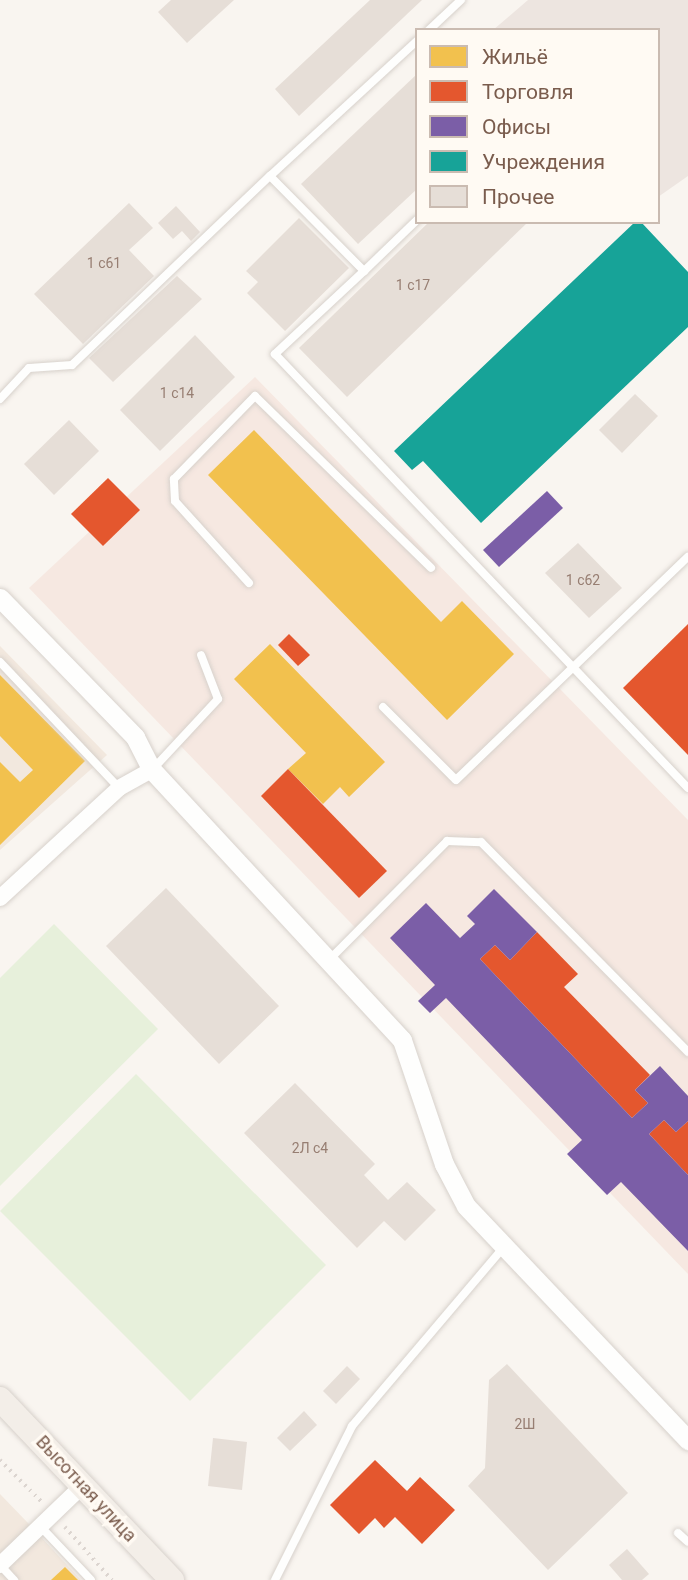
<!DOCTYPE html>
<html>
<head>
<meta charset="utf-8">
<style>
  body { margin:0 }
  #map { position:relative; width:688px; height:1580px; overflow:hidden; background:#f9f5f0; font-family:Roboto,sans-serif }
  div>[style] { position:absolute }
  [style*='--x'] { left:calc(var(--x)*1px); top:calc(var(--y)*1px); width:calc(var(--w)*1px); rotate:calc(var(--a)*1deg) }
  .residential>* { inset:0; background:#f2e8de }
  .commercial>* { inset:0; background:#f6e8e1 }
  .industrial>* { inset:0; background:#ede5e0 }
  .green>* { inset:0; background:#e7f0db }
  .homes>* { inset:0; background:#f2c14e }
  .shops>* { inset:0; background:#e4572e }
  .offices>* { inset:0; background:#7b5ea7 }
  .public>* { inset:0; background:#17a398 }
  .building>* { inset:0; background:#e6ded7 }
  .path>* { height:3.5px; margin-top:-1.75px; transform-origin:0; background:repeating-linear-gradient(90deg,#dcd5d0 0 2px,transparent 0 7px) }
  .roads { filter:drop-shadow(0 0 2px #d7d1cb) drop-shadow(0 0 2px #d7d1cb) }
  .service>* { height:8px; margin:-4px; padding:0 4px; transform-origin:4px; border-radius:4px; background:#fefefd }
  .minor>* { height:16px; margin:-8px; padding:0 8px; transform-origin:8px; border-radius:8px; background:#fefefd }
  .tertiary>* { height:19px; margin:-9.5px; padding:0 9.5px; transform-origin:9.5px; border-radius:9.5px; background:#fefefd }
  .primary>* { height:24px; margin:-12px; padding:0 12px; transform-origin:12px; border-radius:12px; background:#f3eee8 }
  span { translate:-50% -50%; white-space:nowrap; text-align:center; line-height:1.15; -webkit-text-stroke:7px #fffaf3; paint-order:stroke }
  .number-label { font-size:14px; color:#977e72 }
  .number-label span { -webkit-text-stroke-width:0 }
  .street-label { font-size:18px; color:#7a5c4d }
  .legend { position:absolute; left:415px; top:28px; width:245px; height:196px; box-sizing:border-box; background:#fffaf3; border:2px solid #cabbb1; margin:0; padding:9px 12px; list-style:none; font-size:21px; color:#7a5c4d }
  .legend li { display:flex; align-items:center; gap:14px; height:35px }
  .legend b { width:35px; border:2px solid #cabbb1 }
</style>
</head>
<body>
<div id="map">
  <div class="residential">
    <div style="clip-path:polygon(0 646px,107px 755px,0 850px)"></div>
    <div style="clip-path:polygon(0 1494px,28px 1523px,81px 1580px,0 1580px)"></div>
  </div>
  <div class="commercial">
    <div style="clip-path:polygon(255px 377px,688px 820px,688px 1274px,29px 588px)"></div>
  </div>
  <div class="industrial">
    <div style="clip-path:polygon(528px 0,688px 0,688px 176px,658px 197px,658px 30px,493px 30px)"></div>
  </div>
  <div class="green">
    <div style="clip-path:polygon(54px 924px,158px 1029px,0 1186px,0 978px)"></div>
    <div style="clip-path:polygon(136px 1074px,326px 1265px,190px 1401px,0 1211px)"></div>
  </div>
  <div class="homes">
    <div style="clip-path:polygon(254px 430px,441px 622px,462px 601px,514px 654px,447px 720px,208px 475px)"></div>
    <div style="clip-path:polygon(270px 644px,385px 762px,349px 797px,340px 787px,323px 804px,288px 769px,306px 753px,234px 679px)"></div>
    <div style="clip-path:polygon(0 675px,85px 761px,0 845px,0 762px,20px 782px,33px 770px,0 736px)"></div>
    <div style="clip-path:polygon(65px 1567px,78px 1580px,51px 1580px)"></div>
  </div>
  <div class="shops">
    <div style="clip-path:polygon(108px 478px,140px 510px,103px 546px,71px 514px)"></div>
    <div style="clip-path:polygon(688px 624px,688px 755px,623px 688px)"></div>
    <div style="clip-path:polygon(289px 634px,310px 655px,298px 666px,278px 645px)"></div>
    <div style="clip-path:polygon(288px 769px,387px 871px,359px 898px,261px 796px)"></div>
    <div style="clip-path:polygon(537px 932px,578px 974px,564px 987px,650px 1075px,635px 1090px,648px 1103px,632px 1118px,480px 959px,495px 945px,510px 960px)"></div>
    <div style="clip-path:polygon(664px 1120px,676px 1132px,688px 1121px,688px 1175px,649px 1134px)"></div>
    <div style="clip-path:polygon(375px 1460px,407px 1491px,420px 1477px,455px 1510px,422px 1544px,395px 1517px,384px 1528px,375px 1518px,359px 1534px,330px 1505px)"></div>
  </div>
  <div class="offices">
    <div style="clip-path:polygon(547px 491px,563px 508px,499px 567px,483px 550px)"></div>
    <div style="clip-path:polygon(494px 889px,537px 932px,510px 960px,495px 945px,480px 959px,632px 1118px,648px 1103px,635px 1090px,660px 1066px,688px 1096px,688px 1121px,676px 1132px,664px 1120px,649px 1134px,688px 1175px,688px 1251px,621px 1182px,607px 1195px,567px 1154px,582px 1140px,446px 998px,430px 1013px,418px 1001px,435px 985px,390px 938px,426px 903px,460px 938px,475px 924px,467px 916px)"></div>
  </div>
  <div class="public">
    <div style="clip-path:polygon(635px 222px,641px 222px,688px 272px,688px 327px,481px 523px,423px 461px,412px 470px,394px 451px)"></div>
  </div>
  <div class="building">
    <div style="clip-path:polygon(171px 0,234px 0,187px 43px,158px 12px)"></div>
    <div style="clip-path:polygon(370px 0,422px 0,299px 116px,275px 89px)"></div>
    <div style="clip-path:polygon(417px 74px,417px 189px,358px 244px,301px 184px)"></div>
    <div style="clip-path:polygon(129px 203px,153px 228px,129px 250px,154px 276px,83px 344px,34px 294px)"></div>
    <div style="clip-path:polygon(176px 206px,200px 232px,191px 241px,182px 231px,173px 239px,158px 223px)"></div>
    <div style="clip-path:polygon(299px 218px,349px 268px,285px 331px,247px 293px,258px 282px,246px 271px)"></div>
    <div style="clip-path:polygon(429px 222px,528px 222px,347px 397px,299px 348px)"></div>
    <div style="clip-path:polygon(177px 276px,202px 299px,113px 382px,89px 358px)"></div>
    <div style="clip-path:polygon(195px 335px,235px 377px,160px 451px,120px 410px)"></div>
    <div style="clip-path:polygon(635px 394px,658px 416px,622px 453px,599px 430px)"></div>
    <div style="clip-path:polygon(69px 420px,99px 451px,54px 495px,24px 464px)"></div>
    <div style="clip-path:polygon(578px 543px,622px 588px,589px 618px,545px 573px)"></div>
    <div style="clip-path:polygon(166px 888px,279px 1006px,219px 1064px,106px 946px)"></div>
    <div style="clip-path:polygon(295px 1083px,375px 1164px,364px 1175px,388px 1200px,407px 1182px,436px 1210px,405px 1241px,384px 1221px,357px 1248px,244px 1133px)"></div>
    <div style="clip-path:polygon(507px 1364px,628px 1493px,548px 1570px,468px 1486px,485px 1468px,489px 1380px)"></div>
    <div style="clip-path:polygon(347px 1366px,360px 1379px,336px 1404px,323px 1391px)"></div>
    <div style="clip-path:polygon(304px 1411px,317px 1425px,290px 1451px,277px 1438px)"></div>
    <div style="clip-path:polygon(213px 1438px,247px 1442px,242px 1490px,208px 1486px)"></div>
    <div style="clip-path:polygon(627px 1549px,649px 1574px,642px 1580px,622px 1580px,609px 1565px)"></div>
  </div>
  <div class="path">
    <div style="--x:0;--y:1460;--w:61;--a:45"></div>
    <div style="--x:65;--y:1527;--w:71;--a:48.4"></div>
  </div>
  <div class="roads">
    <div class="service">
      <div style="--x:429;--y:30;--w:44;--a:-43.2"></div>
      <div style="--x:270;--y:176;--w:200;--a:-42.6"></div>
      <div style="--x:364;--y:271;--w:74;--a:-43.9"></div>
      <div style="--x:0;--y:399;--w:42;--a:-46.9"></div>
      <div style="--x:29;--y:368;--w:43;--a:-4"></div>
      <div style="--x:72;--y:365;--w:274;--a:-43.7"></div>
      <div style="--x:270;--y:176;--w:134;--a:45.3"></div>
      <div style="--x:364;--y:271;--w:122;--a:137"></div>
      <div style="--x:275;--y:354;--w:599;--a:46.42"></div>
      <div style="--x:249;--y:583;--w:110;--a:-132.1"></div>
      <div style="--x:175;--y:501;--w:22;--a:-93"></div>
      <div style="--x:174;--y:479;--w:116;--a:-45.7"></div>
      <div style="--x:255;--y:396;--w:246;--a:44.3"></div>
      <div style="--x:0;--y:662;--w:173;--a:46.6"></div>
      <div style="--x:383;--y:707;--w:103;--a:45"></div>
      <div style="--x:456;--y:780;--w:322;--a:-43.9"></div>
      <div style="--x:152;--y:770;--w:97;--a:-47.1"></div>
      <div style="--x:218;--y:699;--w:47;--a:-111.1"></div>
      <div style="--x:328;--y:961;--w:169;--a:-45.2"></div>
      <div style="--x:447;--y:841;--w:34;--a:2"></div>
      <div style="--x:481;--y:842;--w:295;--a:45.4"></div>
      <div style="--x:40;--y:1526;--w:74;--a:46.6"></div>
      <div style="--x:678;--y:1533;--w:13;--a:42"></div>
      <div style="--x:0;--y:1565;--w:21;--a:47"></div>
      <div style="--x:275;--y:1580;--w:172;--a:-63.4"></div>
      <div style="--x:352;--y:1426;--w:233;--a:-49.7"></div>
    </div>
    <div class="minor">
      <div style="--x:0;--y:898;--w:162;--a:-42.7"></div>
      <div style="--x:119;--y:788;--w:38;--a:-29"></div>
      <div style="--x:0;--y:1565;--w:115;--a:-43.9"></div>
    </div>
    <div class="tertiary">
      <div style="--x:0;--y:598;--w:194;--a:45.8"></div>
      <div style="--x:135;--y:737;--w:37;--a:63"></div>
      <div style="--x:152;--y:770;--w:368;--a:47.2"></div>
      <div style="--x:402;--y:1040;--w:131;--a:71.3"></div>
      <div style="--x:444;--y:1164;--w:47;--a:62.4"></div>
      <div style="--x:466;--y:1206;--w:323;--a:46.5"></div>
    </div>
    <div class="primary">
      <div style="--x:0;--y:1399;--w:250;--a:46.5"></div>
    </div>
  </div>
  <div class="number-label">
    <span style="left:104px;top:263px">1 с61</span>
    <span style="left:413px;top:285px">1 с17</span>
    <span style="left:177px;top:393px">1 с14</span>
    <span style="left:583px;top:580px">1 с62</span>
    <span style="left:310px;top:1148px">2Л с4</span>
    <span style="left:525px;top:1424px">2Ш</span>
  </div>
  <div class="street-label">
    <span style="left:86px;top:1489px;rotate:47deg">Высотная улица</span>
  </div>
  <ul class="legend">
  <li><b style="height:19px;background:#f2c14e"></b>Жильё</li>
  <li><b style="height:19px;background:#e4572e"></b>Торговля</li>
  <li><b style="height:19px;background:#7b5ea7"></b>Офисы</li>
  <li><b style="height:19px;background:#17a398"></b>Учреждения</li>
  <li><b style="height:19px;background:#e6ded7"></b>Прочее</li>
  </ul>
</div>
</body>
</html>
